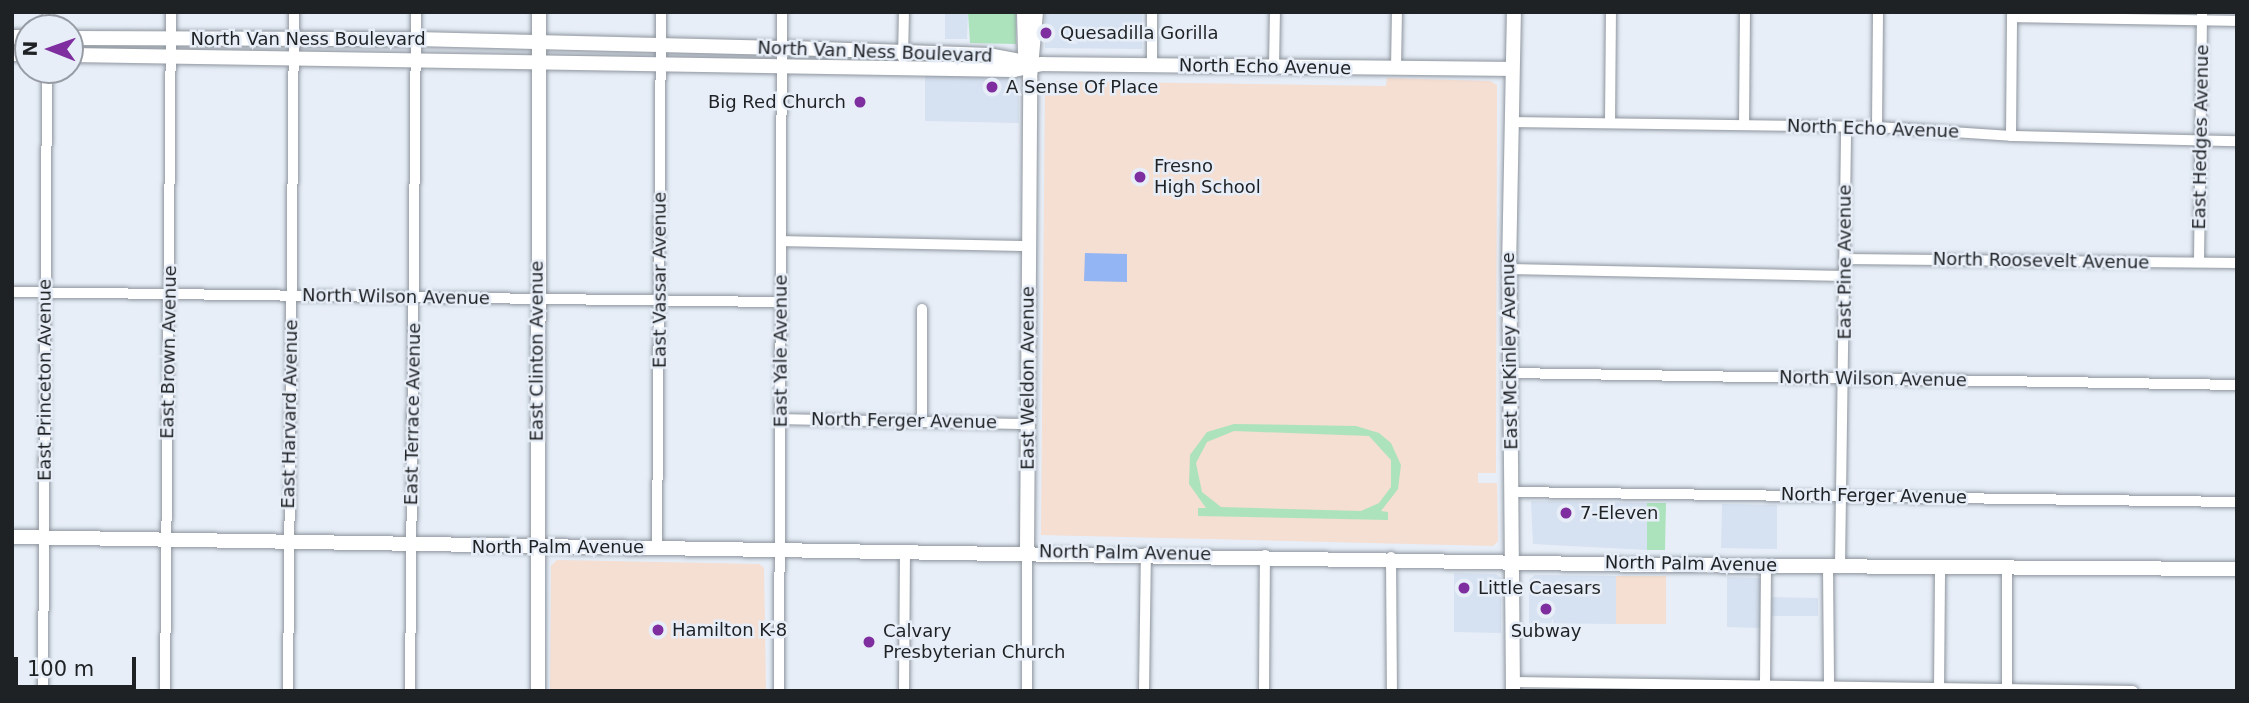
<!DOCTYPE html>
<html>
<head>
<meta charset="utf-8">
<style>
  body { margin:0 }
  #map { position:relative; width:2249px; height:703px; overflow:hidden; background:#e7eef8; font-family:"DejaVu Sans",sans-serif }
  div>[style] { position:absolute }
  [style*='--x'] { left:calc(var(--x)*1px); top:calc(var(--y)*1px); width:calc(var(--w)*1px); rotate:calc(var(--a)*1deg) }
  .built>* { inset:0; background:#d6e1f1 }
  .education>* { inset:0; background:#f5ded2 }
  .green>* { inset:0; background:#ade3bc }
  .water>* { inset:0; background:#94b5f3 }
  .roads { filter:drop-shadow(0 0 2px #8e959d) drop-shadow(0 0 2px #8e959d) }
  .street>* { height:10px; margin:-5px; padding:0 5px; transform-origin:5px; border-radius:5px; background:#fff }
  .secondary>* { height:14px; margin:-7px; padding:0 7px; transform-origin:7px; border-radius:7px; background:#fff }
  .dots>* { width:19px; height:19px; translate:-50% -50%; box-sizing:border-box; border:4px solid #e7eef8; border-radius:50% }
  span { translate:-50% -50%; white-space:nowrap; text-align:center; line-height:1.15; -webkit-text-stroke:5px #e7eef8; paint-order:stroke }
  .poi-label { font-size:18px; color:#1f2225 }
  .left { translate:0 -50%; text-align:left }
  .right { translate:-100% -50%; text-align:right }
  .street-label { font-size:18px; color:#1f2225 }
  .frame { position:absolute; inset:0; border:14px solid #1f2225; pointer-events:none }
  .north { position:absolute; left:14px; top:14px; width:70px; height:70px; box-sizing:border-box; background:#e7eef8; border:2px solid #979ca4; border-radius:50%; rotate:271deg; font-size:19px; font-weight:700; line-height:28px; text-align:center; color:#1f2225 }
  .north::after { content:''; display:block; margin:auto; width:24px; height:32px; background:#7e2e9e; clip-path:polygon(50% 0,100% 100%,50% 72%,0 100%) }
  .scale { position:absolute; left:14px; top:657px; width:122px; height:32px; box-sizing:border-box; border:4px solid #1f2225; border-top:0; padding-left:9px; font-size:21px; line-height:24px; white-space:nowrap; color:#1f2225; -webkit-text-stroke:5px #e7eef8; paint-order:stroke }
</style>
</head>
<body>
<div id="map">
  <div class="built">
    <div style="clip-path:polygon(945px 12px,968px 12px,967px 39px,945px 39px)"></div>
    <div style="clip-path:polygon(1045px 12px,1142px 12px,1142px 49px,1045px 48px)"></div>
    <div style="clip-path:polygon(925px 75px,1019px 77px,1019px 123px,925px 121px)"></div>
    <div style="clip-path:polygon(1531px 501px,1647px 503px,1647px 550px,1533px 544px)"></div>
    <div style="clip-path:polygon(1722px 504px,1777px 505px,1777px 549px,1721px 548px)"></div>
    <div style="clip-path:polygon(1454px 573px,1496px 574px,1501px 578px,1501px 633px,1454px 632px)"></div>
    <div style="clip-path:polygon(1535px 575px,1616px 576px,1616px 624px,1529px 623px,1529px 580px)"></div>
    <div style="clip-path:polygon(1727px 577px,1761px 578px,1761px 628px,1727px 627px)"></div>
    <div style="clip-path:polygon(1772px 597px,1818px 598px,1818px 616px,1772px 616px)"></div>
  </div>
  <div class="education">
    <div style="clip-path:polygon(1387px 78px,1490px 81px,1497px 85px,1496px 473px,1478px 473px,1478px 483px,1497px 483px,1498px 541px,1493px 546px,1041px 535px,1045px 81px,1386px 86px)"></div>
    <div style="clip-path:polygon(557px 560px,759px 564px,764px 568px,766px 691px,550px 691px,551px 566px)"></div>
    <div style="clip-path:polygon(1616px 576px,1666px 576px,1666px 624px,1616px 624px)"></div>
  </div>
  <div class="green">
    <div style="clip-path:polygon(968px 12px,1016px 12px,1016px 44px,970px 43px)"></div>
    <div style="clip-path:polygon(evenodd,1234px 424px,1356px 426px,1379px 433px,1391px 443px,1401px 465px,1398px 489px,1381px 511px,1388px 512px,1388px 520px,1198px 516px,1198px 508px,1206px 508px,1189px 484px,1190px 455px,1207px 432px,1234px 424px,1234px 431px,1369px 436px,1391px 460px,1391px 487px,1379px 503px,1361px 511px,1221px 507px,1202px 492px,1196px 463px,1207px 442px,1234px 431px)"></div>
    <div style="clip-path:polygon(1647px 503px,1666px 503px,1665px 550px,1647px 550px)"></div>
  </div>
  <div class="water">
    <div style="clip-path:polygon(1085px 253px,1127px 254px,1127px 282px,1084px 281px)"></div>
  </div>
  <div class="roads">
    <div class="street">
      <div style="--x:2012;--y:17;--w:225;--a:1"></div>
      <div style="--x:48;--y:28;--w:16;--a:-90"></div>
      <div style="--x:903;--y:58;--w:46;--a:-88.8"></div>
      <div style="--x:1152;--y:66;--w:54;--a:-90"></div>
      <div style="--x:1274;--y:67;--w:55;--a:-89"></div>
      <div style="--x:1396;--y:68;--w:56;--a:-89"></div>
      <div style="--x:1510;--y:122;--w:367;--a:0.8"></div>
      <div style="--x:1877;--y:127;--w:134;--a:3.8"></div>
      <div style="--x:2011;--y:136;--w:226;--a:1.3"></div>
      <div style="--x:1610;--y:123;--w:111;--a:-89.5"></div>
      <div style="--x:1744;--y:125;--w:113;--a:-89.5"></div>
      <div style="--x:1877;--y:127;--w:115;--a:-89.5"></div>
      <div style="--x:2011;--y:136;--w:124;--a:-89.5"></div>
      <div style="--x:782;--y:241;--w:247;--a:1.2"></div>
      <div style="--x:1845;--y:259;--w:392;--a:0.6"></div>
      <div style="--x:2199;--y:262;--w:250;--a:-89.3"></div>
      <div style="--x:1509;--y:269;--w:336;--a:1.2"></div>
      <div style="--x:12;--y:292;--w:768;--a:0.75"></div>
      <div style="--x:922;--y:309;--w:111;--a:90"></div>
      <div style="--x:1509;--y:373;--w:728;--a:0.94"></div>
      <div style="--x:781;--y:419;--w:247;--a:1.2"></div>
      <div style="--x:1512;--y:492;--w:725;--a:0.79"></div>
      <div style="--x:657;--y:548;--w:536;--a:-89.57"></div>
      <div style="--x:1391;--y:557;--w:134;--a:89.6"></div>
      <div style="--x:1828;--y:566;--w:121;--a:89.5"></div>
      <div style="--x:1840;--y:566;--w:439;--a:-89.2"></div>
      <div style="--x:2007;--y:566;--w:125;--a:90"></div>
      <div style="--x:1513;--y:682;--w:620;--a:0.83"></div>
      <div style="--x:1939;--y:689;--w:124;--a:-89.5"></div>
      <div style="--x:1761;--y:690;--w:10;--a:-66"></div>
      <div style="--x:1765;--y:681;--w:117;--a:-89.5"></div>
      <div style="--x:43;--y:691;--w:621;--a:-89.63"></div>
      <div style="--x:165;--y:691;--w:679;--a:-89.49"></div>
      <div style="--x:288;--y:691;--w:679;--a:-89.49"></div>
      <div style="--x:410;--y:691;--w:679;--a:-89.49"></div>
      <div style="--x:779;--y:691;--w:679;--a:-89.75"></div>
      <div style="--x:904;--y:691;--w:141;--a:-89.6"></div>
      <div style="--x:1027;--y:691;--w:140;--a:-90"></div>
      <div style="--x:1144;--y:691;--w:138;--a:-89.2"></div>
      <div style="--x:1264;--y:691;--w:136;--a:-89.6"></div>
    </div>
    <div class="secondary">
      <div style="--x:1024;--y:12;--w:40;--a:88.6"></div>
      <div style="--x:1025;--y:52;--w:14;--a:65"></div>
      <div style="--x:12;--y:37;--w:16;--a:0"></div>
      <div style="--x:70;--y:38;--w:346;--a:0.2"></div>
      <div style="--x:416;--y:39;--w:376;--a:1.4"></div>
      <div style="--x:792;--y:48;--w:197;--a:2"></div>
      <div style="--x:989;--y:55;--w:26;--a:11"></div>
      <div style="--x:1015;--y:60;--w:7;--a:56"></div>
      <div style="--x:12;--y:54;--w:16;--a:0"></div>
      <div style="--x:70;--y:55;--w:944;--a:0.91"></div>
      <div style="--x:1014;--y:70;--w:29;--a:-12"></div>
      <div style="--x:1042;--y:64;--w:469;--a:0.6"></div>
      <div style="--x:12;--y:537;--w:1633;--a:0.98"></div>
      <div style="--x:1645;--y:565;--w:592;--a:0.39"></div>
      <div style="--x:1027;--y:551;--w:473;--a:-89.6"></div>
      <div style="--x:1030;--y:78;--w:66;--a:-84.8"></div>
      <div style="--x:538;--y:691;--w:679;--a:-89.92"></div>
      <div style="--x:1513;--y:691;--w:422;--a:-90.5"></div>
      <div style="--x:1509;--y:269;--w:257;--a:-88.9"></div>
    </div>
  </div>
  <div class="dots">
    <div style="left:1046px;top:33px;background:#7e2e9e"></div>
    <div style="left:992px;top:87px;background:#7e2e9e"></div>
    <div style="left:860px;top:102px;background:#7e2e9e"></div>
    <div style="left:1140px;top:177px;background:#7e2e9e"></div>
    <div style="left:1566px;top:513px;background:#7e2e9e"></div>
    <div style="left:1464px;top:588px;background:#7e2e9e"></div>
    <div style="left:1546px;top:609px;background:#7e2e9e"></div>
    <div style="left:658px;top:630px;background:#7e2e9e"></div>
    <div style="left:869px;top:642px;background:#7e2e9e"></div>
  </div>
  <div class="poi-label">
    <span class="left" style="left:1060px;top:33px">Quesadilla Gorilla</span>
    <span class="left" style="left:1006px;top:87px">A Sense Of Place</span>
    <span class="right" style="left:846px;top:102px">Big Red Church</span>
    <span class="left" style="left:1154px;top:177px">Fresno<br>High School</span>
    <span class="left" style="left:1580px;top:513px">7-Eleven</span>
    <span class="left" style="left:1478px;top:588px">Little Caesars</span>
    <span class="left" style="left:672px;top:630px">Hamilton K-8</span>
    <span style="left:1546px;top:631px">Subway</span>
    <span class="left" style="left:883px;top:642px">Calvary<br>Presbyterian Church</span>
  </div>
  <div class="street-label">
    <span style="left:308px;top:39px">North Van Ness Boulevard</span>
    <span style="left:875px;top:52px;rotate:2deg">North Van Ness Boulevard</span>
    <span style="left:1265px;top:67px;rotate:1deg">North Echo Avenue</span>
    <span style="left:1873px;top:129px;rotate:2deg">North Echo Avenue</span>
    <span style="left:2201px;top:137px;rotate:-89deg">East Hedges Avenue</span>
    <span style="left:2041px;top:261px;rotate:1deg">North Roosevelt Avenue</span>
    <span style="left:1845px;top:262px;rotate:-90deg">East Pine Avenue</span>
    <span style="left:660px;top:280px;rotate:-90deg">East Vassar Avenue</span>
    <span style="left:396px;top:297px;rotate:1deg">North Wilson Avenue</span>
    <span style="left:537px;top:351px;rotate:-90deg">East Clinton Avenue</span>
    <span style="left:781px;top:351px;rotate:-90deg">East Yale Avenue</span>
    <span style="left:1510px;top:351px;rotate:-91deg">East McKinley Avenue</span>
    <span style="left:169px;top:352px;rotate:-89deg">East Brown Avenue</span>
    <span style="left:1028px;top:378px;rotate:-90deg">East Weldon Avenue</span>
    <span style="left:1873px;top:379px;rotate:1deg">North Wilson Avenue</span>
    <span style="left:45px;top:380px;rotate:-90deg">East Princeton Avenue</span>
    <span style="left:290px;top:414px;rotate:-89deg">East Harvard Avenue</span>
    <span style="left:413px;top:414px;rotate:-89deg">East Terrace Avenue</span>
    <span style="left:904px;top:421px;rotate:1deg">North Ferger Avenue</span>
    <span style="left:1874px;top:496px;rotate:1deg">North Ferger Avenue</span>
    <span style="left:558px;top:547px">North Palm Avenue</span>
    <span style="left:1125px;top:553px;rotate:1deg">North Palm Avenue</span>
    <span style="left:1691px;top:564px;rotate:1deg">North Palm Avenue</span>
  </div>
  <div class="frame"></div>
  <div class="north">N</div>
  <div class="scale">100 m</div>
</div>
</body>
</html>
